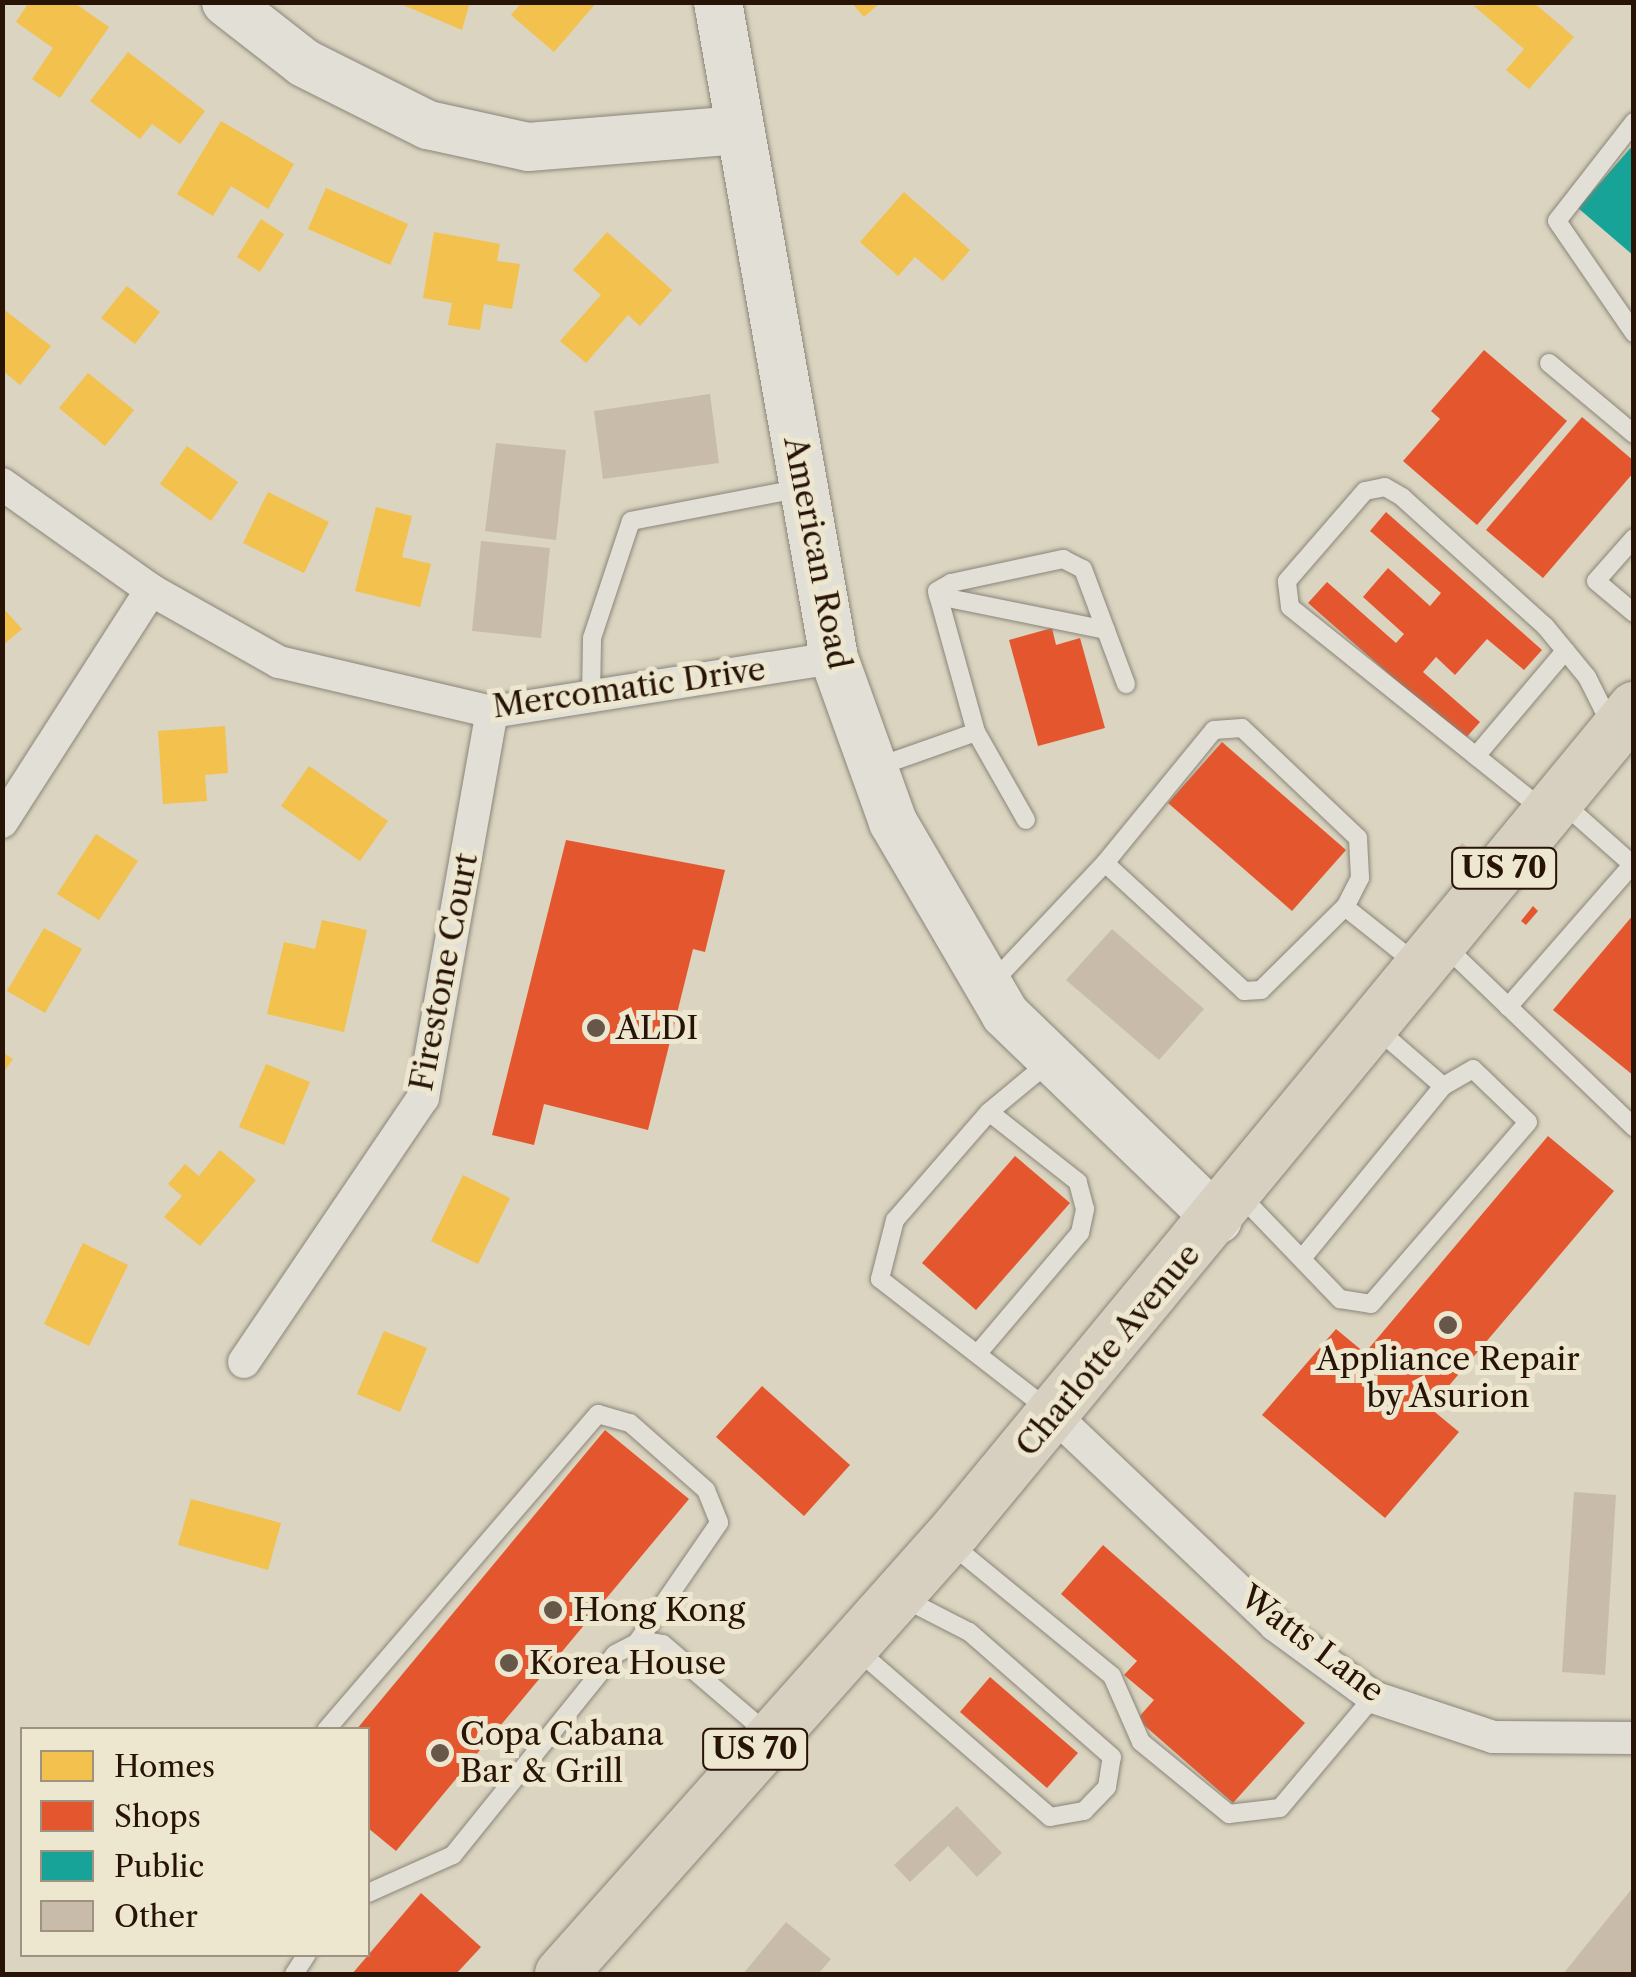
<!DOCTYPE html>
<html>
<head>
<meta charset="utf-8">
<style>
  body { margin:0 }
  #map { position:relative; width:1636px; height:1977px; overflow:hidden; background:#dad4c0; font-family:"Libre Caslon Text",serif }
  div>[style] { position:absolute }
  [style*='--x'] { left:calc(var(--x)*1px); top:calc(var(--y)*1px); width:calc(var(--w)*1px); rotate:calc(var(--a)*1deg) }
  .homes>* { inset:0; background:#f2c14e }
  .shops>* { inset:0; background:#e4572e }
  .public>* { inset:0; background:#17a398 }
  .building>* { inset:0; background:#c8bbaa }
  .roads { filter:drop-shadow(0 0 2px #8b8579) drop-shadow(0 0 2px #8b8579) }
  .lane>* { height:18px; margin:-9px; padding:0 9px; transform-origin:9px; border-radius:9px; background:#e2e0d6 }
  .street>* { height:32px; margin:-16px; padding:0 16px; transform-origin:16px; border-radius:16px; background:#e2e0d6 }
  .secondary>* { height:48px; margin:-24px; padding:0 24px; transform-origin:24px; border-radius:24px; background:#e2e0d6 }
  .primary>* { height:52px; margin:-26px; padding:0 26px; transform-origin:26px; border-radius:26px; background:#d7d0c1 }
  .dots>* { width:28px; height:28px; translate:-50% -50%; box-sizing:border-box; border:5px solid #eee7d0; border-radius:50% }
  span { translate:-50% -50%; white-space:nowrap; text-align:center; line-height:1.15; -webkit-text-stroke:10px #eee7d0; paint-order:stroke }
  .shield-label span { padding:2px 8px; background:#eee7d0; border:2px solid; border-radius:8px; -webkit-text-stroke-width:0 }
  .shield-label { font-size:30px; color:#281307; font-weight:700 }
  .street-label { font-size:32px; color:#281307 }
  .poi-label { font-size:32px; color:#281307 }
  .left { translate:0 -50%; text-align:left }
  .frame { position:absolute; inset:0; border:5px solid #281307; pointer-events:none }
  .legend { position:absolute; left:20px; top:1727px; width:350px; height:230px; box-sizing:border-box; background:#eee7d0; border:2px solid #9f9280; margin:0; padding:12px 18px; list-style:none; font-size:30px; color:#281307 }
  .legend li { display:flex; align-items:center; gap:20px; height:50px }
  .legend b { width:50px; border:2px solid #9f9280 }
</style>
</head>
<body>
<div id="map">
  <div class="homes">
    <div style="clip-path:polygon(29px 2px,73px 2px,109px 27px,60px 98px,32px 79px,53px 48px,16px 22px)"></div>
    <div style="clip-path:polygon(396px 2px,470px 2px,462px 30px)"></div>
    <div style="clip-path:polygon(522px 2px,597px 2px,554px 52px,511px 15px)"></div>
    <div style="clip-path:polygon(851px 2px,881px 2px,864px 17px)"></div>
    <div style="clip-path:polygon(1533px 2px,1574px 37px,1529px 89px,1506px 70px,1524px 49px,1474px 6px)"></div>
    <div style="clip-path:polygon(128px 52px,205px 111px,180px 144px,152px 124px,140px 139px,90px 101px)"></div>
    <div style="clip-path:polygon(221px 121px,294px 164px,268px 209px,231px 186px,213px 216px,177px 194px)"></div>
    <div style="clip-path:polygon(326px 188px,408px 224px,390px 265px,308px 229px)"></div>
    <div style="clip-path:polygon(904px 192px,970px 250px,943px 281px,915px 257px,898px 276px,860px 242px)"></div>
    <div style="clip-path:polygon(261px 219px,284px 234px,260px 272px,237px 257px)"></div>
    <div style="clip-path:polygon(434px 232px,500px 244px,497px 261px,520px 264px,512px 309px,484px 304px,480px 330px,448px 325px,452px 303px,423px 298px)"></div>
    <div style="clip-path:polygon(607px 232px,672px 290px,640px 326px,628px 315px,586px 363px,560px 341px,601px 295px,573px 270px)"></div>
    <div style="clip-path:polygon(127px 286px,160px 312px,135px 344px,101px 318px)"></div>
    <div style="clip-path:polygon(2px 308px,51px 346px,20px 385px,2px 370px)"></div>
    <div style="clip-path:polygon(88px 373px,134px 410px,105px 446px,59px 408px)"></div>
    <div style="clip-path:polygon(187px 446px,238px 482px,211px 521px,160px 484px)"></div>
    <div style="clip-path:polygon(268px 492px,329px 522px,304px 573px,243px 543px)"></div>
    <div style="clip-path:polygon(376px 507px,412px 516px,402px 557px,431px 564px,420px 607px,355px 591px)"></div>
    <div style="clip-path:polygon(2px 607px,22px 629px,2px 646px)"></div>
    <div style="clip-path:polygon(225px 726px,228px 773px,205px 775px,207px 801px,163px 804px,158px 731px)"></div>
    <div style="clip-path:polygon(309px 766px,388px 821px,360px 861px,281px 806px)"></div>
    <div style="clip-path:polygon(96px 834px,138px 861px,99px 920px,57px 894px)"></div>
    <div style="clip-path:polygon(322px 920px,367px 930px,344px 1032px,267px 1014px,284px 942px,315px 949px)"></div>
    <div style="clip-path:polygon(44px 928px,82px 949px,45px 1013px,7px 991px)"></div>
    <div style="clip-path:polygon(2px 1052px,13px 1059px,2px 1074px)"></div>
    <div style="clip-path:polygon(266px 1064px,310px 1082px,284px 1145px,239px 1127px)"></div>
    <div style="clip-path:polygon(220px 1150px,256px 1180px,200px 1246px,164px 1217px,182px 1196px,168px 1184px,185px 1164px,199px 1176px)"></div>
    <div style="clip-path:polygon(463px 1175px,510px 1198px,478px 1264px,431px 1241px)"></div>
    <div style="clip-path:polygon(83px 1243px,128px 1265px,89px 1346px,44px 1324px)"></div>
    <div style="clip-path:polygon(384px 1331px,427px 1348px,400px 1412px,357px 1394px)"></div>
    <div style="clip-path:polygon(191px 1499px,281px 1523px,268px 1570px,178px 1545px)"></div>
  </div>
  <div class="shops">
    <div style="clip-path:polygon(1484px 350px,1567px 421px,1477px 525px,1403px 461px,1440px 419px,1431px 411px)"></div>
    <div style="clip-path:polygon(1582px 417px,1634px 461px,1634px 472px,1543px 578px,1486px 530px)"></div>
    <div style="clip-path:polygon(1386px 512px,1542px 650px,1524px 670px,1487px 639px,1455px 675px,1436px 657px,1423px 672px,1480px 722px,1464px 740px,1308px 603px,1327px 582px,1396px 643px,1404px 634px,1363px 597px,1388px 568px,1430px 606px,1441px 593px,1370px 531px)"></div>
    <div style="clip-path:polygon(1052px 628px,1056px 645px,1080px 638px,1105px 728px,1038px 746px,1009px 640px)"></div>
    <div style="clip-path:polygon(1222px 742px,1346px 850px,1292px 911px,1168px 803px)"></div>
    <div style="clip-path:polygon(566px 840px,725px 870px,705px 952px,693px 949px,648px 1130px,544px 1104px,534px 1145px,492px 1135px)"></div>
    <div style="clip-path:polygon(1533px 906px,1538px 911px,1526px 925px,1521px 921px)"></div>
    <div style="clip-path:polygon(1634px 914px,1634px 1076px,1553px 1010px)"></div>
    <div style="clip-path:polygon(1548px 1136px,1614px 1191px,1430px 1408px,1459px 1432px,1385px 1518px,1262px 1415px,1336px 1329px,1365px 1353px)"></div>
    <div style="clip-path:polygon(1015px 1156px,1070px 1203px,976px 1310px,922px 1263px)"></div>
    <div style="clip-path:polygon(762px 1386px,850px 1465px,804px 1516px,716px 1437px)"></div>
    <div style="clip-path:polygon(605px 1430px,689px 1499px,396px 1851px,368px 1828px,368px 1730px,356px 1730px)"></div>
    <div style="clip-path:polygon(1103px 1545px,1305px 1723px,1233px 1803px,1137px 1719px,1154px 1700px,1124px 1675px,1137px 1661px,1061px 1594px)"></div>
    <div style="clip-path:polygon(990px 1677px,1078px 1753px,1047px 1788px,960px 1712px)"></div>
    <div style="clip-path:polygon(421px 1893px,481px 1947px,456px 1974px,352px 1974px)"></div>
  </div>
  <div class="public">
    <div style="clip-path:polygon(1634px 144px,1634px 256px,1578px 208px)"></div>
  </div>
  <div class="building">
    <div style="clip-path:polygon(710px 394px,719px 463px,603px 479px,594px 411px)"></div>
    <div style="clip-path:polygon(496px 443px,566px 450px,556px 540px,485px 531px)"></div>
    <div style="clip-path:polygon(481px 541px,550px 548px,541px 638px,472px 631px)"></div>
    <div style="clip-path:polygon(1462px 843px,1467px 847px,1455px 862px,1450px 858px)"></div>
    <div style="clip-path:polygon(1112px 929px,1204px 1009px,1159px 1060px,1066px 980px)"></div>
    <div style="clip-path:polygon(1574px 1492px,1616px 1495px,1605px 1675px,1562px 1672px)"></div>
    <div style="clip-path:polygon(957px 1806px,1002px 1853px,977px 1877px,948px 1846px,910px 1882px,894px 1865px)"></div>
    <div style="clip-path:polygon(1634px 1886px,1634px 1974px,1563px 1974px)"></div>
    <div style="clip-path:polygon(786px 1922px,831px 1959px,818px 1974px,743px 1974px)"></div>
  </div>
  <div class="roads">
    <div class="lane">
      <div style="--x:1634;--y:122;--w:125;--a:127.9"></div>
      <div style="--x:1557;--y:221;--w:136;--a:55.5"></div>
      <div style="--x:1549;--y:363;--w:111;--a:39.9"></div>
      <div style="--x:1634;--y:538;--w:57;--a:131.5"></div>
      <div style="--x:1596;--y:581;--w:50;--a:40.1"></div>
      <div style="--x:938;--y:596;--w:171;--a:11.4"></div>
      <div style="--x:591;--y:697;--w:59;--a:-89"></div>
      <div style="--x:592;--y:638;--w:123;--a:-71.6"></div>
      <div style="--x:631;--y:521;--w:174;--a:-10.9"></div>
      <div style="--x:976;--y:732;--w:101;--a:60.4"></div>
      <div style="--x:1476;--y:756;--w:138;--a:-49.7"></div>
      <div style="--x:874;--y:768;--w:108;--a:-19.4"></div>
      <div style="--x:976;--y:732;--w:146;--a:-105.5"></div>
      <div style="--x:937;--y:591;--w:16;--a:-30"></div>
      <div style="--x:951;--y:583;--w:115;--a:-12.1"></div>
      <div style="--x:1063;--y:559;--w:22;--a:27"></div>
      <div style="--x:1083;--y:569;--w:123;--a:69.5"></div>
      <div style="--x:1563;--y:803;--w:95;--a:41.6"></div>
      <div style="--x:1542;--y:809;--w:323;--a:-141.3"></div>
      <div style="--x:1290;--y:607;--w:26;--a:-97"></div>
      <div style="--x:1287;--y:581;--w:119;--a:-49.1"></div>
      <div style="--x:1365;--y:491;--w:20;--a:-11"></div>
      <div style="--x:1385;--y:487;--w:20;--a:30"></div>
      <div style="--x:1402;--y:497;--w:193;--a:42.1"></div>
      <div style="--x:1545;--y:626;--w:66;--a:50.5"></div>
      <div style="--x:1587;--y:677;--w:56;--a:63.4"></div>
      <div style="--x:1105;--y:863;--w:172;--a:-50.7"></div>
      <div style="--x:1214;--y:730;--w:28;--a:-4"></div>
      <div style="--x:1242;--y:728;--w:160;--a:43.5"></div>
      <div style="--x:1358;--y:838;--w:40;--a:87.1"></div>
      <div style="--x:1360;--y:878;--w:33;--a:117"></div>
      <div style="--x:1443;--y:944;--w:265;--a:43.8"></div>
      <div style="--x:991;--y:984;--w:166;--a:-46.7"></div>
      <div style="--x:1105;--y:863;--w:189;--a:42.6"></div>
      <div style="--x:1244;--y:991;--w:17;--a:-3"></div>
      <div style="--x:1261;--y:990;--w:118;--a:-44.7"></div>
      <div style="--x:1345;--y:907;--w:93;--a:38.5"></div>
      <div style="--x:1508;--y:1007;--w:189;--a:-48.9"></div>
      <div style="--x:1048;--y:1063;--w:77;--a:140.3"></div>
      <div style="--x:989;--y:1112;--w:143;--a:131"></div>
      <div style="--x:895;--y:1220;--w:61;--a:104.3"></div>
      <div style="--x:880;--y:1279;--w:214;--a:37.8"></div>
      <div style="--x:1239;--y:1194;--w:146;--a:46.1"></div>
      <div style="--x:1340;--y:1299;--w:31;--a:9"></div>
      <div style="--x:1371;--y:1304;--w:240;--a:-49.2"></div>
      <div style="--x:1528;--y:1122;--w:76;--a:-136.1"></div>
      <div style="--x:1473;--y:1069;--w:34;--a:150"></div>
      <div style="--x:1443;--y:1086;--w:89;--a:-139.1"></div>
      <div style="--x:1304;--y:1256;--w:220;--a:-50.7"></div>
      <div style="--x:979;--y:1352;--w:156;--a:-49.7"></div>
      <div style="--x:1080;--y:1233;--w:25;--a:-78"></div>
      <div style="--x:1085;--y:1209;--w:28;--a:-105"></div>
      <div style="--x:1078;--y:1182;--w:113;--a:-141.8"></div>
      <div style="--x:951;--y:1544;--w:208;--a:39.3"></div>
      <div style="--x:1112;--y:1676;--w:72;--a:66.3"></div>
      <div style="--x:1141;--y:1742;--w:114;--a:39.3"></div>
      <div style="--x:1229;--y:1814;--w:51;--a:-6.7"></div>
      <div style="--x:1280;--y:1808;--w:145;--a:-50"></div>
      <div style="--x:855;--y:1648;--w:258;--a:40.9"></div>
      <div style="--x:1050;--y:1817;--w:35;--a:-10"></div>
      <div style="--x:1084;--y:1811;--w:33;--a:-46"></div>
      <div style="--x:1107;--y:1787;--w:30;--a:-81"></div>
      <div style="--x:1112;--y:1757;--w:190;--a:-138.8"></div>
      <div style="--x:969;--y:1632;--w:76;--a:-152.8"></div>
      <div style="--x:326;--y:1730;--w:417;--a:-49.3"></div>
      <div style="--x:598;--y:1414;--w:33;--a:16"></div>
      <div style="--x:630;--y:1423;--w:101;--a:41.4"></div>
      <div style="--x:706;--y:1490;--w:35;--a:68"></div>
      <div style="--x:719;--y:1523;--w:143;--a:124.5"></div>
      <div style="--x:368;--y:1893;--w:93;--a:-24.1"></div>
      <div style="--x:453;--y:1855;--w:258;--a:-51.1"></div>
      <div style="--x:615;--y:1654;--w:30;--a:-27"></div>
      <div style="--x:642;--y:1640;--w:21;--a:11"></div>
      <div style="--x:663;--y:1644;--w:138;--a:40.6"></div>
      <div style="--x:294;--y:1974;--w:24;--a:-57"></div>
    </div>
    <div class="street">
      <div style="--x:2;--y:484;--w:183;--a:35.4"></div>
      <div style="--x:151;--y:590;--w:147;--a:29.4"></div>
      <div style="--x:279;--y:662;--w:219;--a:13.2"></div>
      <div style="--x:492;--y:712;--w:346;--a:-9"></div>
      <div style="--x:2;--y:822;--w:276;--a:-57.3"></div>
      <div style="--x:244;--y:1362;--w:319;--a:-55.9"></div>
      <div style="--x:423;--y:1098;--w:392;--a:-79.9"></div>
      <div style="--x:1053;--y:1414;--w:306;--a:43.5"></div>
      <div style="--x:1275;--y:1625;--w:122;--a:36.3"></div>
      <div style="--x:1373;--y:1697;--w:126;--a:18.4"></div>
      <div style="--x:1493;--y:1737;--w:141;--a:0.4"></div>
    </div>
    <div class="secondary">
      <div style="--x:226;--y:2;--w:99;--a:38"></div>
      <div style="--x:304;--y:63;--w:139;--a:26.6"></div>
      <div style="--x:428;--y:125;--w:102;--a:12.4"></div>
      <div style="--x:528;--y:147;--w:212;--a:-4.6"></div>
      <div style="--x:718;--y:2;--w:666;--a:79.97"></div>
      <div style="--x:834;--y:658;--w:174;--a:70.2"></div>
      <div style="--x:893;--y:822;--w:222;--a:59.7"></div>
      <div style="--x:1005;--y:1014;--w:296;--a:44"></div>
    </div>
    <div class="primary">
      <div style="--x:561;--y:1974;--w:594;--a:-48.34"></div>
      <div style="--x:956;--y:1530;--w:1066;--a:-50.48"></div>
    </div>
  </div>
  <div class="dots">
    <div style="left:596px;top:1028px;background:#665748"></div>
    <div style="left:1448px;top:1325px;background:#665748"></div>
    <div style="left:553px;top:1610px;background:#665748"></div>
    <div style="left:509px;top:1663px;background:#665748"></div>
    <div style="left:440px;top:1753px;background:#665748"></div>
  </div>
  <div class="shield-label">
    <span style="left:1504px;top:868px">US 70</span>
    <span style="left:755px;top:1749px">US 70</span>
  </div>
  <div class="street-label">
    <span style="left:817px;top:553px;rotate:79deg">American Road</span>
    <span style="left:629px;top:688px;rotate:-8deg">Mercomatic Drive</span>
    <span style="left:444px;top:972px;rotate:-79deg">Firestone Court</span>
    <span style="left:1108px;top:1350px;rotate:-50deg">Charlotte Avenue</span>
    <span style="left:1312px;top:1644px;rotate:37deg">Watts Lane</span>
  </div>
  <div class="poi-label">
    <span class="left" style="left:616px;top:1028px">ALDI</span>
    <span style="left:1448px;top:1378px">Appliance Repair<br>by Asurion</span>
    <span class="left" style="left:573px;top:1610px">Hong Kong</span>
    <span class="left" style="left:529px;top:1663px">Korea House</span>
    <span class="left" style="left:460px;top:1753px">Copa Cabana<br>Bar &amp; Grill</span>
  </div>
  <div class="frame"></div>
  <ul class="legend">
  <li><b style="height:28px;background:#f2c14e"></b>Homes</li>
  <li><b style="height:28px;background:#e4572e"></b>Shops</li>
  <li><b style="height:28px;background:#17a398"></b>Public</li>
  <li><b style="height:28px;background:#c8bbaa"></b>Other</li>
  </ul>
</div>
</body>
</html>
